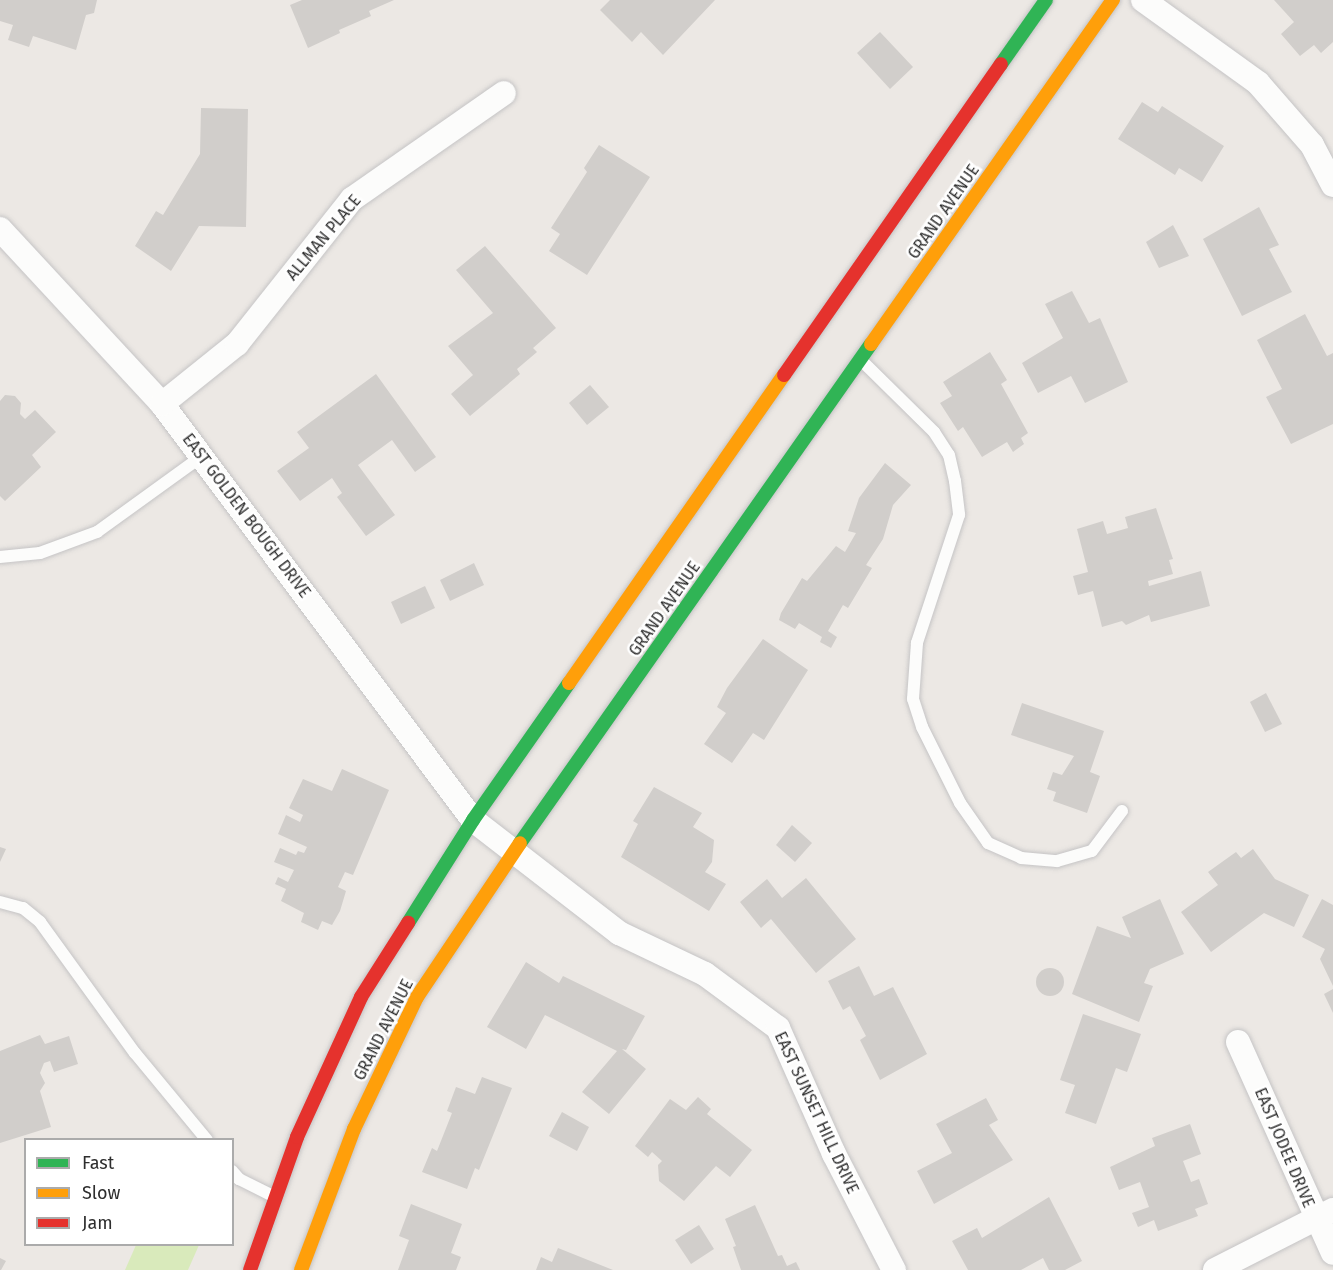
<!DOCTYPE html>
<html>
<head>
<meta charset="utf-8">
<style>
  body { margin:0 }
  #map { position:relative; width:1333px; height:1270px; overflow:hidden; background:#ece8e4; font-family:"Fira Sans",sans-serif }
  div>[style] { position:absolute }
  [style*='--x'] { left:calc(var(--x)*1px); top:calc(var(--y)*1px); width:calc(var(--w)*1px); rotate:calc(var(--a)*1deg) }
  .pitch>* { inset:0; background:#d9eabb }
  .building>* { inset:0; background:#d1cecb }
  .round { border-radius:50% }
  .roads { filter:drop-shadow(0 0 2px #c5c4c5) drop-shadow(0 0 2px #c5c4c5) }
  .lane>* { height:12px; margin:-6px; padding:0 6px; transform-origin:6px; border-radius:6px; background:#fcfcfb }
  .street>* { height:24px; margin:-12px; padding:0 12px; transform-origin:12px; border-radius:12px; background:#fcfcfb }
  .fast>* { height:14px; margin:-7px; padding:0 7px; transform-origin:7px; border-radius:7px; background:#30b455 }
  .slow>* { height:14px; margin:-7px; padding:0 7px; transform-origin:7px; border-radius:7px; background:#ff9f0a }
  .jam>* { height:14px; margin:-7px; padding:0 7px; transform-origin:7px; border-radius:7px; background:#e5322d }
  span { translate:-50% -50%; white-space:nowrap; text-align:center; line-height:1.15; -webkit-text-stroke:5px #fff; paint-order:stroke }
  .street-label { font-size:16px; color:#2e2e2e }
  .legend { position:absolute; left:24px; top:1138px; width:210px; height:108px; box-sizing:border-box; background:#fff; border:2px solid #ababab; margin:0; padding:8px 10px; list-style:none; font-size:18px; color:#2e2e2e }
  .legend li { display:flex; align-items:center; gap:12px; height:30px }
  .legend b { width:30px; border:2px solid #ababab }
</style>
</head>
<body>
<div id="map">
  <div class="pitch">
    <div style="clip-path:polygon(136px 1245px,137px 1244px,199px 1245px,188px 1270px,125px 1270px)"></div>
  </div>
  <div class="building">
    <div style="clip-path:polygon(0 0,97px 0,94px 13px,86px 15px,76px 50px,33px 36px,29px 47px,8px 40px,13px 25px,0 21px)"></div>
    <div style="clip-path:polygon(302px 0,394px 0,369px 11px,371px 16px,339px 30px,340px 33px,308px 48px,290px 5px)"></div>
    <div style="clip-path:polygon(610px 0,715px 0,663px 55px,641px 32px,632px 42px,600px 10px)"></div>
    <div style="clip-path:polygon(1274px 0,1333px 0,1333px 42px,1321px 53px,1314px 45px,1300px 56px,1281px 34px,1294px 22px)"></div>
    <div style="clip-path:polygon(880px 32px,913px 67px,890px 89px,857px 53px)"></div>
    <div style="clip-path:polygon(1142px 102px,1158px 112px,1162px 106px,1224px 146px,1202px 182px,1179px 168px,1175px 175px,1118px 139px)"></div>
    <div style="clip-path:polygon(201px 108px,248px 109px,246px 227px,199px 226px,171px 271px,135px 246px,156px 211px,163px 215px,200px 154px)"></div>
    <div style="clip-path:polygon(599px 145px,650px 177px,587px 275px,549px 251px,560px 234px,551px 228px,587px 172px,584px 168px)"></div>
    <div style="clip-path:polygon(1259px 207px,1279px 245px,1269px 249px,1292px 292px,1242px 316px,1203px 239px)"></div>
    <div style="clip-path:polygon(1173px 225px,1189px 256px,1159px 268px,1146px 242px)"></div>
    <div style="clip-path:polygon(485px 246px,556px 328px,533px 348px,537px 352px,517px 369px,520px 374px,470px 416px,451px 394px,473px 375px,448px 346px,493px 313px,456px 270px)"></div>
    <div style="clip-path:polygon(1072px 291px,1089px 323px,1100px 318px,1128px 382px,1085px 403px,1071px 376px,1038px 393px,1022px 363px,1063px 338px,1045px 304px)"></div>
    <div style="clip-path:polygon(1305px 314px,1327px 356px,1333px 353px,1333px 424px,1291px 444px,1266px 397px,1282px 389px,1257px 340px)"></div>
    <div style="clip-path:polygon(990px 352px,1007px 380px,1001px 384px,1028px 433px,1021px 438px,1024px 444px,1013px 452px,1007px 442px,982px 457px,963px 427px,958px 431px,940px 403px,952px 396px,943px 382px)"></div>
    <div style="clip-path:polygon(376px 374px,436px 457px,415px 472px,392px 440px,358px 465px,395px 515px,366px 536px,337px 497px,342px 493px,332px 478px,300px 501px,277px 471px,309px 448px,297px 432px)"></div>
    <div style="clip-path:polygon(590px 385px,609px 407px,587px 425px,569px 403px)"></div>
    <div style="clip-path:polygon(5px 395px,15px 396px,21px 403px,20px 414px,25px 419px,35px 410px,56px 432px,32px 455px,41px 467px,5px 501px,0 496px,0 401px)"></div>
    <div style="clip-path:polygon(885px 463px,911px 485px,893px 505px,883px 539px,866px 565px,872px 568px,848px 608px,843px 605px,828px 631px,837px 637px,831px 648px,820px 642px,822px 637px,799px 623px,795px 629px,779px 620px,781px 613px,802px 578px,807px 581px,836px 546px,845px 552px,856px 533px,848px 531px,859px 498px)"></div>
    <div style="clip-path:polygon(1156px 508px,1173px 559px,1169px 560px,1173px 574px,1148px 581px,1149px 586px,1201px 571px,1210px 606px,1151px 622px,1149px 615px,1126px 625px,1122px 621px,1102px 627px,1093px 591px,1078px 595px,1073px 576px,1088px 572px,1077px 529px,1103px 521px,1107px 534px,1128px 528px,1125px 517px)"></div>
    <div style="clip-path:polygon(474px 563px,484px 585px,450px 601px,440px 580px)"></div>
    <div style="clip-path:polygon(425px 586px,435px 608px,401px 624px,391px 602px)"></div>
    <div style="clip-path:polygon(763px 639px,808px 670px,764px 740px,753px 733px,732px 763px,704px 744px,726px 713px,717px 707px,727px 688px)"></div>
    <div style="clip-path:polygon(1266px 693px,1282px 724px,1265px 732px,1250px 702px)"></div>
    <div style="clip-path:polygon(1022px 703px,1104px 731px,1090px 772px,1100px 776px,1087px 813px,1053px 801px,1056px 792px,1047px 789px,1053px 772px,1062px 775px,1074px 756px,1011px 735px)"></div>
    <div style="clip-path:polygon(342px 769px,389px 790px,353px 875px,345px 872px,338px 887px,346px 891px,340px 911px,332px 925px,322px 921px,318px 930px,301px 922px,304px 913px,281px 901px,286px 889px,275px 884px,278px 877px,288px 882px,294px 870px,274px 862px,280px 848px,296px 855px,298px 851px,304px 853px,307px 847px,278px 834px,286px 815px,300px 822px,303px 815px,289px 808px,303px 779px,332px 791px)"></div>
    <div style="clip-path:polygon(654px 787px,702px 813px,693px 827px,714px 840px,712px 862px,705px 872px,726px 884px,709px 911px,621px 857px,638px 824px,633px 821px)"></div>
    <div style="clip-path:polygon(792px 825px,812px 843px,795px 862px,776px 845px)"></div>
    <div style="clip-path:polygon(0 847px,6px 849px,0 862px)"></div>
    <div style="clip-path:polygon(1253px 849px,1275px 879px,1309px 895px,1294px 927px,1264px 913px,1211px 952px,1181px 912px,1218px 885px,1208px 872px,1236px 852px,1241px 858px)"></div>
    <div style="clip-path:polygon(806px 878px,856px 939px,816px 973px,771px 919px,761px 928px,740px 902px,767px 879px,782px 898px)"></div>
    <div style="clip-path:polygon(1160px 899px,1184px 954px,1150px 969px,1144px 983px,1153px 986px,1139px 1022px,1072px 994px,1097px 926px,1131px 938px,1122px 917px)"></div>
    <div style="clip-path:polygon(1322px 899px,1333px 905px,1333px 986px,1320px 959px,1325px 949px,1302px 937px)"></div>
    <div style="clip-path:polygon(526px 962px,559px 983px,563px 976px,645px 1016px,626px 1050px,622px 1049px,646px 1069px,609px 1114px,582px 1092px,617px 1051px,545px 1015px,526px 1049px,487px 1027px)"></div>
    <div style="clip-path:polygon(859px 966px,874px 996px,893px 987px,927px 1054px,880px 1080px,860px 1040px,866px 1036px,850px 1006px,843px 1010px,828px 981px)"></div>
    <div class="round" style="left:1036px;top:968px;width:28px;height:28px"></div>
    <div style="clip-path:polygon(1333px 989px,1333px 1013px,1324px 994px)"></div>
    <div style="clip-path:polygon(1083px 1014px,1141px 1034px,1127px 1072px,1116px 1068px,1096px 1124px,1065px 1113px,1075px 1085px,1060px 1080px)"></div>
    <div style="clip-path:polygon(40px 1035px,45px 1044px,69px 1036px,78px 1064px,54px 1072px,50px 1061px,44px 1063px,40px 1073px,45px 1083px,40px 1091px,51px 1127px,0 1143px,0 1051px)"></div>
    <div style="clip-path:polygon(482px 1077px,512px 1088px,479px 1170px,475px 1168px,467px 1189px,422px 1172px,432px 1148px,437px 1151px,452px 1113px,447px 1111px,456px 1087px,475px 1094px)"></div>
    <div style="clip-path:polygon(698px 1097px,711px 1109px,707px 1114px,752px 1150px,730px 1177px,716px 1166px,684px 1201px,659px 1181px,658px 1165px,662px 1161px,652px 1152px,648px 1157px,635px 1146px,670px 1099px,686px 1110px)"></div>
    <div style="clip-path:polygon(986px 1098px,998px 1120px,989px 1125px,1013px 1160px,934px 1204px,917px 1171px,952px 1153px,936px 1124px)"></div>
    <div style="clip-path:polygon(562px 1112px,589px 1127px,577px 1151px,549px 1136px)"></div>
    <div style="clip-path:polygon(1190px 1124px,1201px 1154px,1183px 1161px,1191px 1182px,1199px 1179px,1208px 1204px,1195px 1209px,1198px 1216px,1158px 1231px,1154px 1220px,1138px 1227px,1132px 1213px,1149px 1207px,1140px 1182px,1119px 1190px,1110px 1167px,1155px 1146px,1152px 1138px)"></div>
    <div style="clip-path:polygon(1049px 1197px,1082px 1261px,1065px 1270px,1049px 1270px,1043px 1258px,1021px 1270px,968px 1270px,952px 1241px,977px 1228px,982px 1238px)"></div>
    <div style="clip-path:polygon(411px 1204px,462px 1224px,451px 1253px,461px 1257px,456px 1270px,398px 1270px,409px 1240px,399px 1236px)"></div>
    <div style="clip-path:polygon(755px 1205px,778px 1256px,782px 1255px,787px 1266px,796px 1262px,800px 1270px,741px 1270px,733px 1247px,736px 1246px,725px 1219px)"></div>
    <div style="clip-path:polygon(699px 1225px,714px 1249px,691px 1264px,675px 1240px)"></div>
    <div style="clip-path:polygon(558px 1248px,613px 1270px,536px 1270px,541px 1257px,552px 1262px)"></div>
    <div style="clip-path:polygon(0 1258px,6px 1261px,1px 1270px,0 1270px)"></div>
  </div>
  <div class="roads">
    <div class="lane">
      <div style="--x:861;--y:360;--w:103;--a:44.6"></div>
      <div style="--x:934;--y:432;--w:27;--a:57"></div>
      <div style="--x:949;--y:455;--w:27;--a:77"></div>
      <div style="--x:955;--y:481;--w:34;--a:83"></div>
      <div style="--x:959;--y:515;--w:135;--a:108.2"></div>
      <div style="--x:917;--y:643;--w:56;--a:94.1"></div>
      <div style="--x:913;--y:699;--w:29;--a:72"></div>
      <div style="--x:922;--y:727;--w:85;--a:63.4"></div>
      <div style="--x:960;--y:803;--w:49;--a:55"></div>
      <div style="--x:988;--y:843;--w:36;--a:24"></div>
      <div style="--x:1021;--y:858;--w:36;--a:5"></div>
      <div style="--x:1057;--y:861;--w:36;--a:-16"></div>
      <div style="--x:1092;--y:851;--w:50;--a:-53.1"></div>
      <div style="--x:0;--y:557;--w:40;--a:-5.7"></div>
      <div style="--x:40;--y:553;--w:61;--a:-20.2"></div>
      <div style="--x:97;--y:532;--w:130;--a:-35.9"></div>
      <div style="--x:0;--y:902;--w:24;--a:15"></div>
      <div style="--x:23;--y:908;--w:22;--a:39"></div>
      <div style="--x:40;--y:922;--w:162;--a:54.1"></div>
      <div style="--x:135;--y:1053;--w:113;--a:50.4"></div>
      <div style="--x:232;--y:1171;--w:11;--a:49"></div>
      <div style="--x:239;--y:1179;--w:40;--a:26.6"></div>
    </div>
    <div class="street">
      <div style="--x:1143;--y:0;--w:142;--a:35.8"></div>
      <div style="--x:1258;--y:83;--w:82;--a:48.9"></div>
      <div style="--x:1312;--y:145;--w:45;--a:62.3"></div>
      <div style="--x:0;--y:229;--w:238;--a:47.2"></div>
      <div style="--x:162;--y:404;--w:519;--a:53.22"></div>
      <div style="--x:473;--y:820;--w:185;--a:37.7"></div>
      <div style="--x:619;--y:933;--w:95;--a:25.5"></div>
      <div style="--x:705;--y:974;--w:91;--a:36.5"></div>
      <div style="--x:778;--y:1028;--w:138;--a:66"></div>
      <div style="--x:834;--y:1154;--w:131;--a:62.7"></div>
      <div style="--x:162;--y:404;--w:96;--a:-38.7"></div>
      <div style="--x:237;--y:344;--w:185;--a:-51.6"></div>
      <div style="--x:352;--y:199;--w:185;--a:-34.9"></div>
      <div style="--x:1238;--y:1042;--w:231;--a:65.8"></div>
      <div style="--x:1215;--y:1270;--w:132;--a:-27"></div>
    </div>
    <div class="fast">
      <div style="--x:1001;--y:64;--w:78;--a:-54.9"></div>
      <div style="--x:520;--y:843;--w:610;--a:-54.88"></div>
      <div style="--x:408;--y:923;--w:122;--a:-57.7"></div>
      <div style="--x:473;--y:820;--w:167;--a:-55"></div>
    </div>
    <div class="slow">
      <div style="--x:871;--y:344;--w:421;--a:-54.9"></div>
      <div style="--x:569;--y:683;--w:376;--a:-55.1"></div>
      <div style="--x:301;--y:1270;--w:151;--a:-69.4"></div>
      <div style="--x:354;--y:1129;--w:146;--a:-64.5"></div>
      <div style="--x:417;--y:997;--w:185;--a:-56.2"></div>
    </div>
    <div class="jam">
      <div style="--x:784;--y:375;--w:379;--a:-55.1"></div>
      <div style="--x:250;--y:1270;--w:141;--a:-70.5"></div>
      <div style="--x:297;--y:1137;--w:154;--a:-65.4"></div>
      <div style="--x:361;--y:997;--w:88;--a:-57.6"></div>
    </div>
  </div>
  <div class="street-label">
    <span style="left:944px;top:212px;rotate:-55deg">GRAND AVENUE</span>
    <span style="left:324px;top:238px;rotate:-50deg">ALLMAN PLACE</span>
    <span style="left:246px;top:516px;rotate:53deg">EAST GOLDEN BOUGH DRIVE</span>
    <span style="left:665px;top:609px;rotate:-55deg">GRAND AVENUE</span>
    <span style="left:384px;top:1030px;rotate:-63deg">GRAND AVENUE</span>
    <span style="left:816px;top:1113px;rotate:65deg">EAST SUNSET HILL DRIVE</span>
    <span style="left:1284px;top:1148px;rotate:67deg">EAST JODEE DRIVE</span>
  </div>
  <ul class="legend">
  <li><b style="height:8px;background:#30b455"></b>Fast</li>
  <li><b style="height:8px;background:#ff9f0a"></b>Slow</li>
  <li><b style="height:8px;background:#e5322d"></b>Jam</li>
  </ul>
</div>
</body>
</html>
